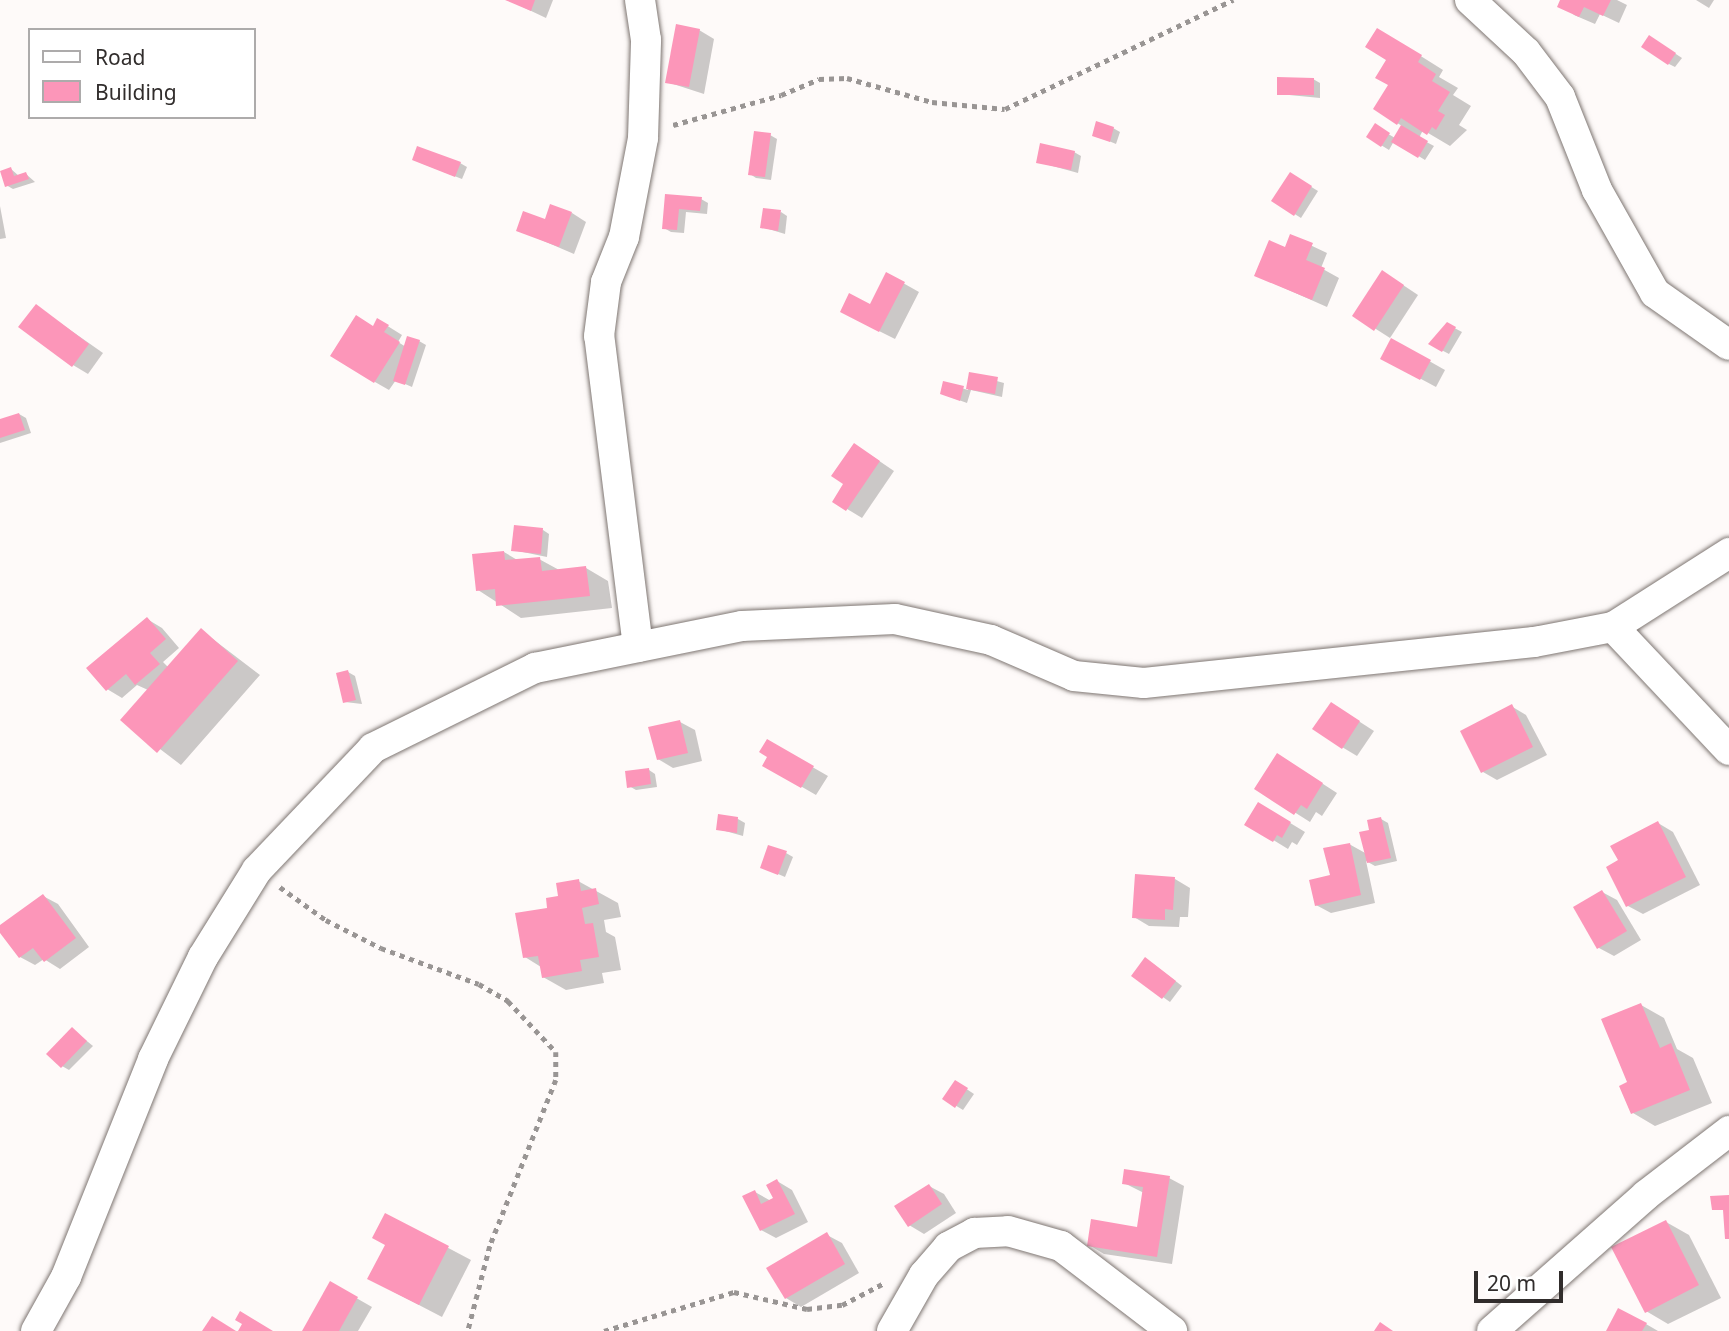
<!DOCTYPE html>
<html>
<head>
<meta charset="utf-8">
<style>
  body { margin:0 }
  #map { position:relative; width:1729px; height:1331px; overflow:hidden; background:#fefaf9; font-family:"Noto Sans",sans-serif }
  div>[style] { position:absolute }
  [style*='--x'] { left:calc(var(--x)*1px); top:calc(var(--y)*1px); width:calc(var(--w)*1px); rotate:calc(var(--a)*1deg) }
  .shadow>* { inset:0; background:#0003 }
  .building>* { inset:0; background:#fc96b9 }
  .path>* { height:4.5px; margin-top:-2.25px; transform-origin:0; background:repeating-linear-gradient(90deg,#999594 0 5px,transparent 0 10px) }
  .roads { filter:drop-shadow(0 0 2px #7e7672) drop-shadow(0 0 2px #7e7672) }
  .minor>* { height:30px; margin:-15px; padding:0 15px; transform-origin:15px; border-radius:15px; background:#fff }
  span { translate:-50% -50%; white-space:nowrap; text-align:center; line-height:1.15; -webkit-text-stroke:7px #fff; paint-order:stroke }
  .legend { position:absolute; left:28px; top:28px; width:228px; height:91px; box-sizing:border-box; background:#fff; border:2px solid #adabab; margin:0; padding:9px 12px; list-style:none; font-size:21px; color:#312d2c }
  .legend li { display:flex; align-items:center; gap:14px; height:35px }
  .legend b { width:35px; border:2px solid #adabab }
  .scale { position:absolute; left:1474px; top:1271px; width:89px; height:32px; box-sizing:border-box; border:4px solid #312d2c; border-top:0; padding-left:9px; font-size:21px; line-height:24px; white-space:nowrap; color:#312d2c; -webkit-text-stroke:5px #fff; paint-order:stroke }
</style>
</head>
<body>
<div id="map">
  <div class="shadow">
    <div style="clip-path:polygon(508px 0,553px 0,546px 18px)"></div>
    <div style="clip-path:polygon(1562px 0,1617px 0,1627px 5px,1619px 23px,1600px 14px,1595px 24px,1574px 15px)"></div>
    <div style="clip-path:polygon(1696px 0,1714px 0,1709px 8px)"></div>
    <div style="clip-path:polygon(699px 30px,714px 39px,704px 94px,667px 82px)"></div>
    <div style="clip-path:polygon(1656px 41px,1682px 58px,1675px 67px,1669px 64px)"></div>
    <div style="clip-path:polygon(1400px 43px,1443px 70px,1439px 77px,1458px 88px,1453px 95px,1471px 106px,1459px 125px,1467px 130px,1450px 146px,1423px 130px,1419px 138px,1434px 146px,1425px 160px,1394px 141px,1389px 150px,1368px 137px,1375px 126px,1395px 138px,1402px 126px,1375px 109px,1390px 85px)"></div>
    <div style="clip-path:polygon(1313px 79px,1320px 83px,1320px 98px,1279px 94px)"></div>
    <div style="clip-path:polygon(1113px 128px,1120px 132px,1116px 144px,1094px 135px)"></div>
    <div style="clip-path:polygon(770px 135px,777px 139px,771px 180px,756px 178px,750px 174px)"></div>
    <div style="clip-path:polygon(1074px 152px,1081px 156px,1078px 173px,1038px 162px)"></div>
    <div style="clip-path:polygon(421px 163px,460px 163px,467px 167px,462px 179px)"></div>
    <div style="clip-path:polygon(11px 169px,19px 176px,26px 174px,35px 182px,13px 189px,6px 185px)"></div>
    <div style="clip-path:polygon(1290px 174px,1318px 191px,1301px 218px,1274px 201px)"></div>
    <div style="clip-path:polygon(667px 196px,701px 199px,708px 203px,707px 214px,686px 212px,684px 233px,671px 232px,664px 228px)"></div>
    <div style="clip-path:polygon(0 206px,6px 238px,0 239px)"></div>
    <div style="clip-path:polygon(781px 212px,787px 216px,785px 234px,762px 227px)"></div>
    <div style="clip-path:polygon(572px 213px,586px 222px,574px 254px,518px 230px)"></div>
    <div style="clip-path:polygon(1291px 236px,1327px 253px,1321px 268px,1339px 278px,1327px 307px,1257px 276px,1286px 249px)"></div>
    <div style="clip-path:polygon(887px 274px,919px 292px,895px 339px,857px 320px,871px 306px)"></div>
    <div style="clip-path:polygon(1397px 281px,1418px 295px,1390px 338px,1354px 315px)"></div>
    <div style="clip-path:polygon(36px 306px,103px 353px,88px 374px,73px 365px)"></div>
    <div style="clip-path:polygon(378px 320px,402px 335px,398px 342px,406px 347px,419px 341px,426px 345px,412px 387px,396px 380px,389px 390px,375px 382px,374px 327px)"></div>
    <div style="clip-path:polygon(1447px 324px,1462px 332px,1449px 354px,1430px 344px)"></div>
    <div style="clip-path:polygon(1392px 340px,1445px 370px,1436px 387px,1382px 358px)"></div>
    <div style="clip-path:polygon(971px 374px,1004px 383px,1002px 397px,971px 390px,967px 403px,942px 394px,945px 383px,968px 390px)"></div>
    <div style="clip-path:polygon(19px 414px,26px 418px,31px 433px,0 443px,0 421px)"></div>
    <div style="clip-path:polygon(869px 454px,894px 471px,862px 518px,834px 501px)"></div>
    <div style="clip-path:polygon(543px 530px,549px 534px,547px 557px,513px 550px)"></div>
    <div style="clip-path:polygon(504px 552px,519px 561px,539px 559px,561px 571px,586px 568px,608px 581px,612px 608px,521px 618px,478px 590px)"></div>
    <div style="clip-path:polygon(147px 619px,162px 628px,179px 648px,163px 662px,168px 667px,201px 630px,260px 675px,181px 765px,122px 720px,148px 690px,137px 685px,122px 698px,107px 689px)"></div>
    <div style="clip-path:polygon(348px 672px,355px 676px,362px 704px,345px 702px)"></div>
    <div style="clip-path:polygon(1511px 706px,1526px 715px,1547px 755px,1497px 780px,1483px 772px)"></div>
    <div style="clip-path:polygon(1346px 713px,1374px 731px,1357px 756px,1342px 747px)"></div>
    <div style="clip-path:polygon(680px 722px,695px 730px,702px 761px,673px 768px,658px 759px)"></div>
    <div style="clip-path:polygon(767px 741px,828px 776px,816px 795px,764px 765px,769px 756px)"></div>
    <div style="clip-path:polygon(1292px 764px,1337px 793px,1322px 816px,1316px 812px,1310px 822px,1256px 788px)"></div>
    <div style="clip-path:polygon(649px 770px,655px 774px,657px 787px,636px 790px,629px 786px)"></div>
    <div style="clip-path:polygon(1259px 804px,1305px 832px,1297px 845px,1292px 842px,1288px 849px,1247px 824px)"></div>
    <div style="clip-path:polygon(738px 819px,745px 823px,743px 836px,718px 829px)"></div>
    <div style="clip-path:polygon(1381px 819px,1388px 823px,1397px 861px,1375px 866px,1366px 861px,1375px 903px,1331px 913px,1316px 905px,1349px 844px,1367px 854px,1371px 831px)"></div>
    <div style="clip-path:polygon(1658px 823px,1673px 832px,1700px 885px,1643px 914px,1628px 906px,1620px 861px)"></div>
    <div style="clip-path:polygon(786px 853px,793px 857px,785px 877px,762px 867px)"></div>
    <div style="clip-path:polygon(1175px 879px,1190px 888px,1188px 917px,1180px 917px,1179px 927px,1149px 926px,1134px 917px)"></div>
    <div style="clip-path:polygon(578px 881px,618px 903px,621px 917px,604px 920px,606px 932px,615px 937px,621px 970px,602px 973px,604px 983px,566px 990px,543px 977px,541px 967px,525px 957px,549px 909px)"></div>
    <div style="clip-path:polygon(1602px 892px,1617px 900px,1641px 940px,1614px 956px,1599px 948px)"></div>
    <div style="clip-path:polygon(43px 896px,58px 904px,89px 947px,60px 969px,44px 959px,35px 965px,20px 957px,0 930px)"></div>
    <div style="clip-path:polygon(1152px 963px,1182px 986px,1170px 1002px,1133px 976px)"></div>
    <div style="clip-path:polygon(1641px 1005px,1664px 1018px,1677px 1049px,1693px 1058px,1712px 1103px,1655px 1126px,1633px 1113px,1630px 1083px)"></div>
    <div style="clip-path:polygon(72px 1029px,93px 1046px,69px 1070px,62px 1066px)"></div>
    <div style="clip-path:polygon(956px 1082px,974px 1094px,963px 1110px,945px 1099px)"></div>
    <div style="clip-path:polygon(1169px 1178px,1184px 1186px,1172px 1264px,1104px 1254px,1089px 1245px,1138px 1229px,1144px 1193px,1124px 1183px)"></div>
    <div style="clip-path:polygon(777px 1181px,792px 1190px,808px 1222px,776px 1238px,761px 1230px,755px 1192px,771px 1201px,775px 1199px)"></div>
    <div style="clip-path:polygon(929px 1186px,944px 1194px,956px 1213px,924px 1234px,909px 1225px)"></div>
    <div style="clip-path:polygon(386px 1215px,471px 1260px,442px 1317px,392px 1291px)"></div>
    <div style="clip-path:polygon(1666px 1222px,1689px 1235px,1721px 1298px,1668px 1324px,1646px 1311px)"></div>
    <div style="clip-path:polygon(827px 1235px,842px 1243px,859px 1273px,801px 1307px,786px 1298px)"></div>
    <div style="clip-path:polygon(330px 1283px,372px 1307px,358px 1331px,304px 1331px)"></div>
    <div style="clip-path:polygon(1646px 1324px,1658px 1331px,1608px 1331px)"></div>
  </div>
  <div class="building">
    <div style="clip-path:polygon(505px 0,535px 0,531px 11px)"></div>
    <div style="clip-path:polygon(1560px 0,1611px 0,1603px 16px,1584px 7px,1579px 17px,1557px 7px)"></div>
    <div style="clip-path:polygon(676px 24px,700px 29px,689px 87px,665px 83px)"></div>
    <div style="clip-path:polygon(1377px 28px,1422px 55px,1418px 62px,1436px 74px,1432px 81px,1450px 92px,1438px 111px,1445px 115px,1436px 130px,1432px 127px,1427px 135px,1401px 118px,1397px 125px,1373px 109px,1388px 85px,1375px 78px,1386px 60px,1365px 47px)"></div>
    <div style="clip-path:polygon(1649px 35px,1676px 53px,1668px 65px,1641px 47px)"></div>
    <div style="clip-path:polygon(1277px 77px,1314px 78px,1314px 95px,1277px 95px)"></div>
    <div style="clip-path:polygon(1096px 121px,1114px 127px,1110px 142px,1092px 136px)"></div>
    <div style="clip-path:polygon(1375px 123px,1390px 133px,1381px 147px,1366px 137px)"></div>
    <div style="clip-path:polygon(1401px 125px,1428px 141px,1418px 158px,1391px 142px)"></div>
    <div style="clip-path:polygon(754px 131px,771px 133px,765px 177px,748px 175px)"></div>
    <div style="clip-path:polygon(1040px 143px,1075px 151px,1071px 170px,1036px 163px)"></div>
    <div style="clip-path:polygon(417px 146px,461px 162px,455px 177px,412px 160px)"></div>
    <div style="clip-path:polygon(11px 167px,14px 176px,26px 172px,29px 179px,5px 187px,0 171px)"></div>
    <div style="clip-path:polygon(1290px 172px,1312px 186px,1294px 216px,1271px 201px)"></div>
    <div style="clip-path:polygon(665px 194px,702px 197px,700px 211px,679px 209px,677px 230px,662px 229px)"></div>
    <div style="clip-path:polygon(550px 204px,572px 212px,559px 247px,516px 231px,523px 211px,545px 219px)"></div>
    <div style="clip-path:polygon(763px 208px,781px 210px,778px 231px,760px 228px)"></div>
    <div style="clip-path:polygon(1290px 234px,1313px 243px,1306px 260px,1325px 268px,1312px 300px,1254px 276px,1269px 240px,1285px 247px)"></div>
    <div style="clip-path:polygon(1382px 270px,1404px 285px,1374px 331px,1352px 316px)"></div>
    <div style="clip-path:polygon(886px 272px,905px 282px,879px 332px,840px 312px,849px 293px,870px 304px)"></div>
    <div style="clip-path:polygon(36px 304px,89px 344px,72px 367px,18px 327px)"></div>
    <div style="clip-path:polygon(356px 315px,373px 326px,377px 318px,389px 325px,384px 332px,400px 342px,374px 383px,330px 356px)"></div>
    <div style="clip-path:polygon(1447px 322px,1456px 327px,1442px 352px,1428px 344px)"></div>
    <div style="clip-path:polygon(407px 336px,420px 340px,405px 385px,393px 381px)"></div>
    <div style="clip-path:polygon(1391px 338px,1431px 360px,1420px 380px,1380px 359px)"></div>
    <div style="clip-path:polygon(969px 372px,998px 377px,995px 394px,966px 389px)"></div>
    <div style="clip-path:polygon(943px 381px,964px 386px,960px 401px,940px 394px)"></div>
    <div style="clip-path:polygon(19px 413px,25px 430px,0 438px,0 419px)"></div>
    <div style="clip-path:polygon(854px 443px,880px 461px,846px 511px,832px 502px,843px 484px,831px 476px)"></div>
    <div style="clip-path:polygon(514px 525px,543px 528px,541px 554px,511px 551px)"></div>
    <div style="clip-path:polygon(504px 551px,505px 560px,540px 557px,542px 571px,586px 566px,590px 596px,496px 606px,495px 589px,476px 591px,472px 554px)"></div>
    <div style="clip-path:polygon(147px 617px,166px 639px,150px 653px,160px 664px,135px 685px,126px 674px,106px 691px,86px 668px)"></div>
    <div style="clip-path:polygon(201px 628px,238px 661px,157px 753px,120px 720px)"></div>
    <div style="clip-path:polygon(348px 670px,356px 700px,343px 703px,336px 673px)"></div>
    <div style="clip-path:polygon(1331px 702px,1360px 721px,1342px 749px,1312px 729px)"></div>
    <div style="clip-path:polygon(1512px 704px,1533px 747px,1481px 773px,1460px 731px)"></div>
    <div style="clip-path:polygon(680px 720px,688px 753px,657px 760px,648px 727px)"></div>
    <div style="clip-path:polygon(767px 739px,814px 766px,801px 788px,762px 766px,767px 757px,759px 752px)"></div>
    <div style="clip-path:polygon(1277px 753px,1323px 783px,1307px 809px,1301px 805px,1294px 815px,1254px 789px)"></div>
    <div style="clip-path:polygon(649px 768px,651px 784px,627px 788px,625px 771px)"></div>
    <div style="clip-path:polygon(1258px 802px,1291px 822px,1282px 838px,1277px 835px,1273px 842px,1244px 825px)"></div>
    <div style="clip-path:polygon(718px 814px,738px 817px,737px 833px,716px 830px)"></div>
    <div style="clip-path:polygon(1381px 817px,1391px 858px,1367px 863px,1359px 832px,1369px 830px,1367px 820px)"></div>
    <div style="clip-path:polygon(1658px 821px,1686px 877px,1626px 907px,1606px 867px,1618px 860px,1610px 846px)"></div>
    <div style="clip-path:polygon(1350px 843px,1361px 895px,1315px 906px,1309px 880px,1330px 875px,1323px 848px)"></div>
    <div style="clip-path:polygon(768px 845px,787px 851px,778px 875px,760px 868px)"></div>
    <div style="clip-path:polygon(1135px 874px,1175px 877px,1173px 910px,1165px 909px,1165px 920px,1132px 918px)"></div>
    <div style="clip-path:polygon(579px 879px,581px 891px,596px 888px,599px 904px,582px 908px,585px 924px,593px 923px,599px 957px,580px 960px,582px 971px,542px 978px,538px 956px,523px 958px,515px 913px,547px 908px,546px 898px,558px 896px,556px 883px)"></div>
    <div style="clip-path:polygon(1602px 890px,1627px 931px,1597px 949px,1573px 907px)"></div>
    <div style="clip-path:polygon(43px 894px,76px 938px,44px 962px,33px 948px,19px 958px,0 933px,0 925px)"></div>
    <div style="clip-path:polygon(1145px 957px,1176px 981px,1162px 999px,1131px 976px)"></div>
    <div style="clip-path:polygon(1641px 1003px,1660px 1048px,1671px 1043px,1690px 1090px,1631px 1114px,1619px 1086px,1627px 1082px,1601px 1019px)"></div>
    <div style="clip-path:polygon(72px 1027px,87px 1041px,61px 1068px,46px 1054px)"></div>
    <div style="clip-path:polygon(955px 1080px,968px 1088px,955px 1108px,942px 1099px)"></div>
    <div style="clip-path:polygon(1124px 1169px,1170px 1176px,1157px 1257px,1087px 1246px,1091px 1219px,1137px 1227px,1143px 1187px,1122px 1184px)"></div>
    <div style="clip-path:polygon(777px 1179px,795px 1214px,760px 1231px,742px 1196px,755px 1190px,761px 1204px,773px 1198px,766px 1185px)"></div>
    <div style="clip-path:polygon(929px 1184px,942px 1204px,908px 1227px,894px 1206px)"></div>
    <div style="clip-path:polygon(1729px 1195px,1729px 1239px,1725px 1239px,1723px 1210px,1712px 1210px,1710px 1196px)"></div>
    <div style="clip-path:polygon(385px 1213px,449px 1246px,419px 1305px,367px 1279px,385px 1245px,372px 1238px)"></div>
    <div style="clip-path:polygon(1666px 1220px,1699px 1285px,1645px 1313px,1611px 1247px)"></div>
    <div style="clip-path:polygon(827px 1232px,845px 1264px,785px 1299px,766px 1268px)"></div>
    <div style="clip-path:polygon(330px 1281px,358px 1297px,339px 1331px,302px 1331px)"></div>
    <div style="clip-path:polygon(1618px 1308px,1647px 1323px,1642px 1331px,1606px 1331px)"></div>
    <div style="clip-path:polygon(240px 1311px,273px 1331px,238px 1331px,242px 1324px,235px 1320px)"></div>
    <div style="clip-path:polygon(212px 1316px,236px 1331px,202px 1331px)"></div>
    <div style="clip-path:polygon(1380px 1322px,1393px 1331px,1374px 1331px)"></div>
  </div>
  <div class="path">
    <div style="--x:673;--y:125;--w:112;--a:-15.5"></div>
    <div style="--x:781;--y:95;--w:41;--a:-22.8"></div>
    <div style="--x:819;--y:79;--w:28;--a:-2"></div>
    <div style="--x:847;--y:78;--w:88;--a:15.8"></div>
    <div style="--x:932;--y:102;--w:73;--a:5.5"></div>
    <div style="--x:1005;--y:109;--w:253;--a:-25.6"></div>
    <div style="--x:280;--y:887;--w:57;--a:35.7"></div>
    <div style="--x:326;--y:920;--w:62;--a:27"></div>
    <div style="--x:381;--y:948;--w:104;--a:20.2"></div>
    <div style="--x:479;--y:984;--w:34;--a:30"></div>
    <div style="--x:508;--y:1001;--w:70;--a:46.7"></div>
    <div style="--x:556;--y:1052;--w:28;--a:90"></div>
    <div style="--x:556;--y:1080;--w:179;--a:111.7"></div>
    <div style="--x:490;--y:1246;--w:88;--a:104.5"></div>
    <div style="--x:604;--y:1331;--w:136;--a:-16.7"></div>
    <div style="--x:734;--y:1292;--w:75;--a:13.1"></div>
    <div style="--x:807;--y:1309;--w:35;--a:-7"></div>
    <div style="--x:842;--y:1305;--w:47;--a:-27.6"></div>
  </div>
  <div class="roads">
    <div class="minor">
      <div style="--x:1470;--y:0;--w:76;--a:42.9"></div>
      <div style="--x:1526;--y:52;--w:56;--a:52.9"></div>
      <div style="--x:1560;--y:97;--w:100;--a:68.3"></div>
      <div style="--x:1597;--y:190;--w:118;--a:60.6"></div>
      <div style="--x:1655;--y:293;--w:90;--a:35.1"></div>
      <div style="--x:1613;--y:627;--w:169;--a:46.7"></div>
      <div style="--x:638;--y:647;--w:313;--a:-97.1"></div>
      <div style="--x:599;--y:336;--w:54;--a:-82.6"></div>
      <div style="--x:606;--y:282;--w:48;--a:-68.2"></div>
      <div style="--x:624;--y:237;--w:101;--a:-79.1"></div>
      <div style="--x:643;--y:138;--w:98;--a:-88.2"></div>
      <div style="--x:646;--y:40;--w:40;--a:-98.5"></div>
      <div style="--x:36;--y:1331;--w:62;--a:-60.9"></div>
      <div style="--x:66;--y:1277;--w:235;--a:-68.2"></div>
      <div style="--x:153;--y:1059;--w:114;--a:-63.9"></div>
      <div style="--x:203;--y:957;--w:102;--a:-58.2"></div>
      <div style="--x:257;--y:870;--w:168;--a:-46.4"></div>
      <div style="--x:373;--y:748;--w:181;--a:-26.3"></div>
      <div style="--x:535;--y:668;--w:211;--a:-11.5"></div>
      <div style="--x:742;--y:626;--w:153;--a:-2.6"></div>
      <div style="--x:895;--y:619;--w:98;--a:12.3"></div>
      <div style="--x:991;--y:640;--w:90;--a:23.4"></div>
      <div style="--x:1074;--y:676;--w:70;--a:5.7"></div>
      <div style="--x:1144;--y:683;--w:392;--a:-6"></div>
      <div style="--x:1534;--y:642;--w:80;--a:-10.8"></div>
      <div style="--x:1613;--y:627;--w:138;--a:-32.5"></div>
      <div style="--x:892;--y:1331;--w:64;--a:-60.3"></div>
      <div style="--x:924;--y:1275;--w:37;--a:-49"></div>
      <div style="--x:948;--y:1247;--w:30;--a:-28"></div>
      <div style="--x:974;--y:1233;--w:34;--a:-3"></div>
      <div style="--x:1008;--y:1231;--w:55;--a:15.8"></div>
      <div style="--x:1061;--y:1246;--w:140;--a:37.4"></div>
      <div style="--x:1492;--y:1331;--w:205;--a:-41.4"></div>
      <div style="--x:1646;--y:1195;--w:105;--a:-37.6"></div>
    </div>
  </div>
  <ul class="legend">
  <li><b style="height:9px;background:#fff"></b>Road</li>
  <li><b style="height:19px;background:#fc96b9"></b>Building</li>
  </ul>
  <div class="scale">20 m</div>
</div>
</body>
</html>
